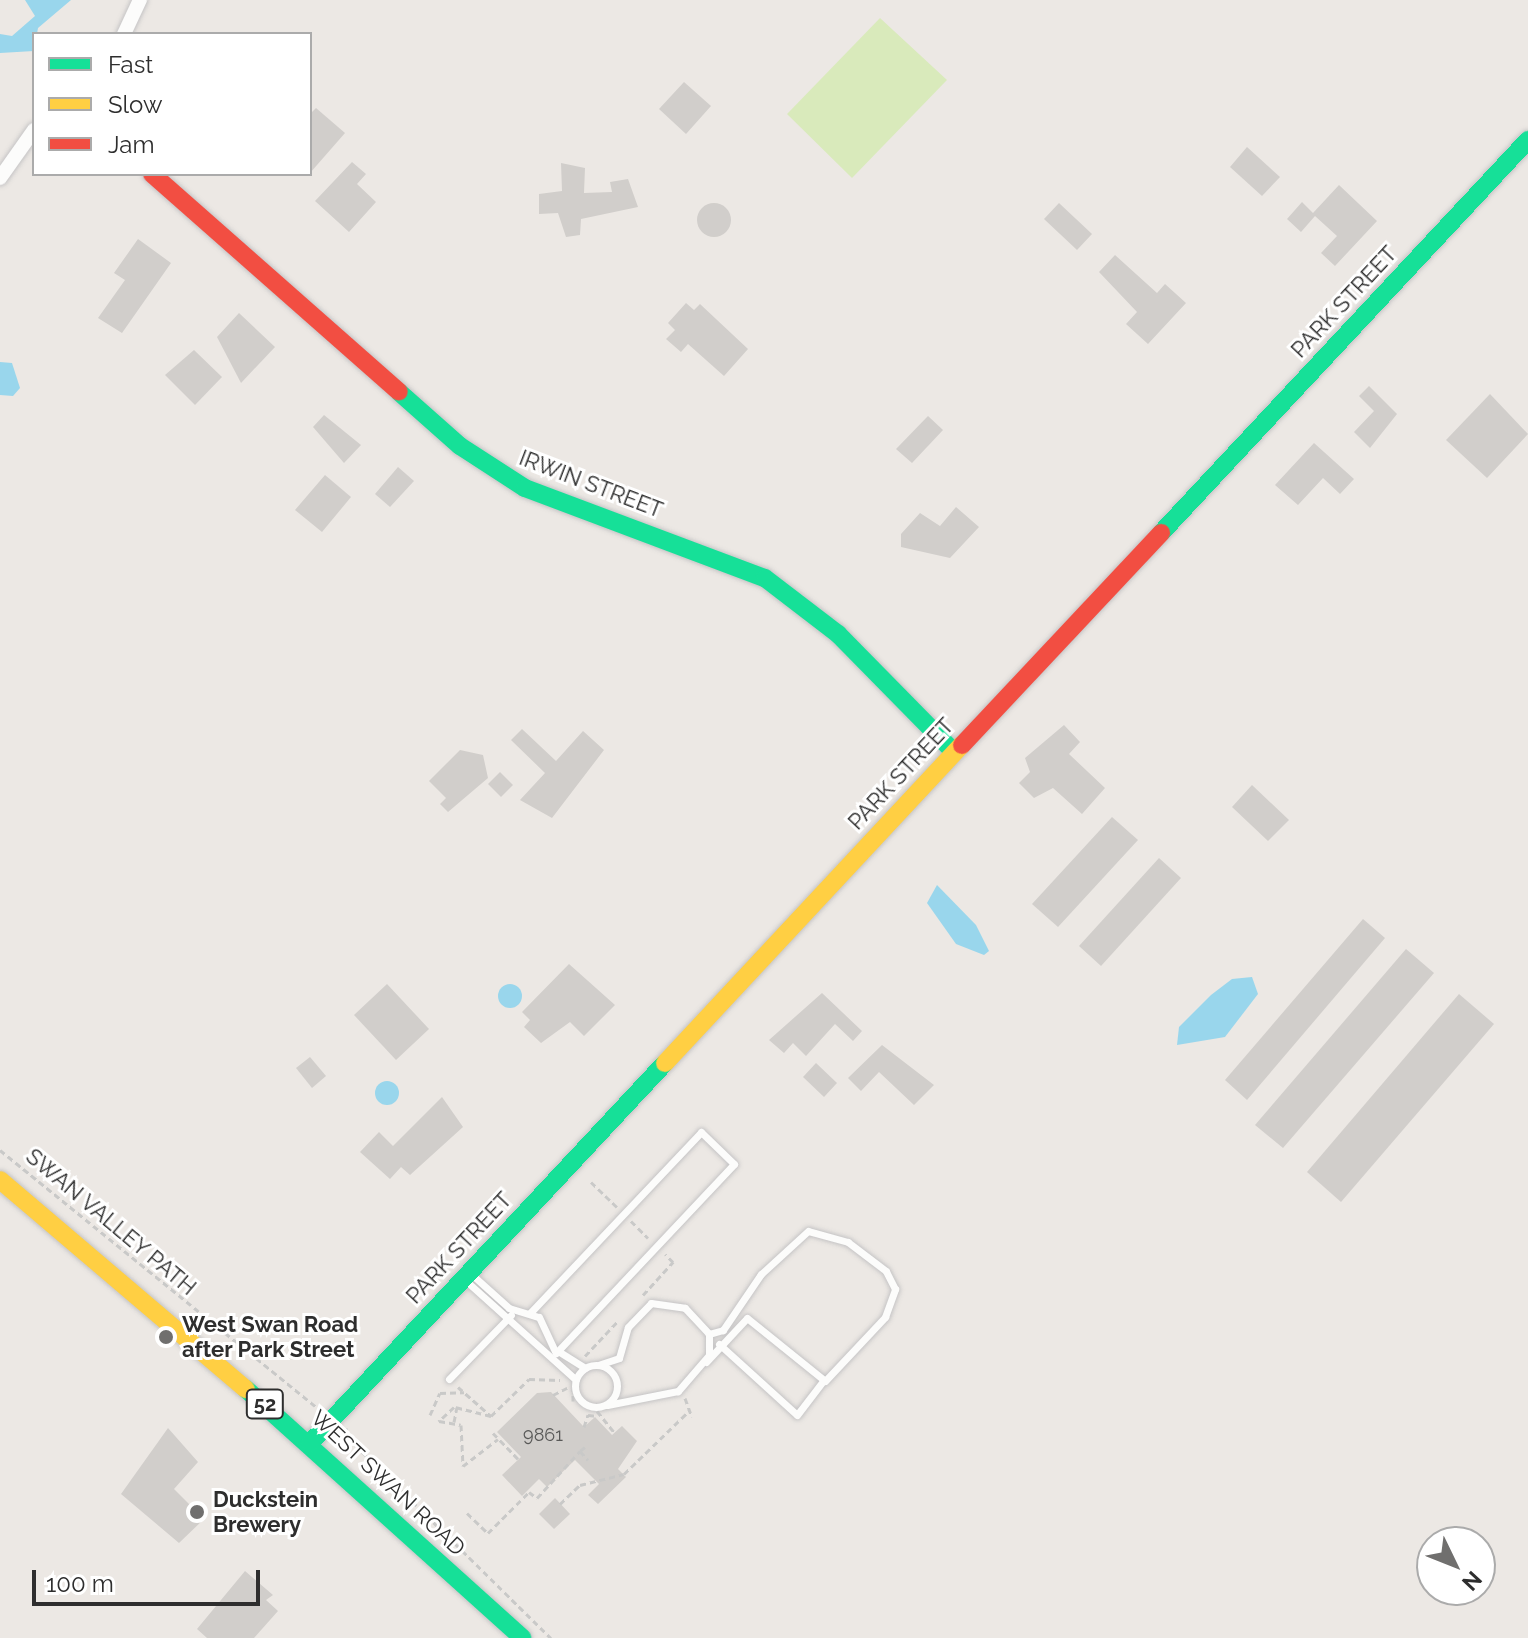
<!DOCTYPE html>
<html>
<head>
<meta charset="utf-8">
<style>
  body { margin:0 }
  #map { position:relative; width:1528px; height:1638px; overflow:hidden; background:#ece8e4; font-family:Raleway,sans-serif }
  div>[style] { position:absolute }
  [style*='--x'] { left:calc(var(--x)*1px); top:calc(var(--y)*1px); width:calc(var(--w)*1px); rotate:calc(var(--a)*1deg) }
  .pitch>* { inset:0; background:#d9eabb }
  .water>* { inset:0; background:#99d6ec }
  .round { border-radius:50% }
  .building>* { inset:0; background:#d1cecb }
  .path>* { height:3px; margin-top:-1.5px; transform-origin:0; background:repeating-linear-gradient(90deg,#c9c9c8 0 6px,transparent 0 10px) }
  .roads { filter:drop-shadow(0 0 2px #c5c4c5) drop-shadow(0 0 2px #c5c4c5) }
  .lane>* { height:7px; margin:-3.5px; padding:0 3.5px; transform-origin:3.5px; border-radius:3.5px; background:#fcfcfb }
  .lane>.ring { margin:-3.5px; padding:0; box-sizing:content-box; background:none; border:7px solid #fcfcfb; border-radius:50% }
  .street>* { height:14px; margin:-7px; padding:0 7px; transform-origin:7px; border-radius:7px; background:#fcfcfb }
  .fast>* { height:18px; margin:-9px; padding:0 9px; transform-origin:9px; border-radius:9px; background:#16e098 }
  .slow>* { height:18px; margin:-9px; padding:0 9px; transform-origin:9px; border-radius:9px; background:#ffcf43 }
  .jam>* { height:18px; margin:-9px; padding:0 9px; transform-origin:9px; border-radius:9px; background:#f24e42 }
  .dots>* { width:22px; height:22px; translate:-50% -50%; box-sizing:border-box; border:4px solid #fff; border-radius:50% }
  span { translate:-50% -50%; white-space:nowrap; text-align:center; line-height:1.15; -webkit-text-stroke:6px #fff; paint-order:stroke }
  .number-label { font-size:18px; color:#585857 }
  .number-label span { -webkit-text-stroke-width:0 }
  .shield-label span { padding:2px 6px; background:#fff; border:2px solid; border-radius:6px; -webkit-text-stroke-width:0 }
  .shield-label { font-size:20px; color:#2e2e2e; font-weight:700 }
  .street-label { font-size:22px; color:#2e2e2e }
  .poi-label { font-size:22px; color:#2e2e2e; font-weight:700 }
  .left { translate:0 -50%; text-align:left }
  .legend { position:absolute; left:32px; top:32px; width:280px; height:144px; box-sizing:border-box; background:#fff; border:2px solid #ababab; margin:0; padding:10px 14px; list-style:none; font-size:24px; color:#2e2e2e }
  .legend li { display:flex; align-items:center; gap:16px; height:40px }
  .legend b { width:40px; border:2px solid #ababab }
  .north { position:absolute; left:1416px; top:1526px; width:80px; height:80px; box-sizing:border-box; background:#fff; border:2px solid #ababab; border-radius:50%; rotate:133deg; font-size:22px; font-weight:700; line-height:32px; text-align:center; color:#2e2e2e }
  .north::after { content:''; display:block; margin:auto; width:28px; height:36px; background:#706f6e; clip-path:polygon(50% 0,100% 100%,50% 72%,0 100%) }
  .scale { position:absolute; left:32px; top:1570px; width:228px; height:36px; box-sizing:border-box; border:4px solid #2e2e2e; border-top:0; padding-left:10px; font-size:24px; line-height:28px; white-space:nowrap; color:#2e2e2e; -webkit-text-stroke:6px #fff; paint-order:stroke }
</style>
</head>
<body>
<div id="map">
  <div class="pitch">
    <div style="clip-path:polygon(880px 18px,947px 80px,852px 178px,787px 114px)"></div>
  </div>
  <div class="water">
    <div style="clip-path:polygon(25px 0,71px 0,38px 28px,34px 51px,0 53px,0 34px,12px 36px,35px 16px)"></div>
    <div style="clip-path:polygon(0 362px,12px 363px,20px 388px,13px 396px,0 395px)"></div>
    <div style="clip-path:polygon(937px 885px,976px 925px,989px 951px,984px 955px,956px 944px,927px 903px)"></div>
    <div style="clip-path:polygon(1252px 977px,1258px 994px,1225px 1037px,1177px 1045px,1179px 1027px,1211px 995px,1232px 979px)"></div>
    <div class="round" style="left:498px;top:984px;width:24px;height:24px"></div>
    <div class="round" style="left:375px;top:1081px;width:24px;height:24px"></div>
  </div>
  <div class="building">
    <div style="clip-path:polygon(684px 82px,711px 106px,686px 134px,659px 109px)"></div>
    <div style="clip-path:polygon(316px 108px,345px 133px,310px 173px,310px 114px)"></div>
    <div style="clip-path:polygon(1247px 147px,1280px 177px,1262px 196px,1230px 167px)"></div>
    <div style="clip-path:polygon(352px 162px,366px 174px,357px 184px,376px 202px,349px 232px,315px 201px)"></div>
    <div style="clip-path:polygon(561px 163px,585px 168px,584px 193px,612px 192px,610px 182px,628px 179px,638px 207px,581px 219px,580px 235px,566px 237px,558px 213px,539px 214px,539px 194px,562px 191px)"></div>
    <div style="clip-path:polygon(1339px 185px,1377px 221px,1335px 266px,1321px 253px,1337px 236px,1315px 216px,1301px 232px,1287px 219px,1302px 202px,1313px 213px)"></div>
    <div style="clip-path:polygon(1059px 203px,1092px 234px,1077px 250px,1044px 219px)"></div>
    <div class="round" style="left:697px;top:203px;width:34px;height:34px"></div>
    <div style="clip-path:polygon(138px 239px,171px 263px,122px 333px,98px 318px,125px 280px,114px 273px)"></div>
    <div style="clip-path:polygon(1115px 255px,1157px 293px,1165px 284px,1186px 303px,1148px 344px,1126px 324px,1137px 312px,1099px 272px)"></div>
    <div style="clip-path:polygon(686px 303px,694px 310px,700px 304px,748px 349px,724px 376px,688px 344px,681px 352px,666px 339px,675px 330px,668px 323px)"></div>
    <div style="clip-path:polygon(239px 313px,275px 347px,241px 383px,217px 337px)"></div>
    <div style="clip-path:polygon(194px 350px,222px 377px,195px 405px,165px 375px)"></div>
    <div style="clip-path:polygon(1369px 386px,1397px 414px,1370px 448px,1354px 432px,1374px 411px,1359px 396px)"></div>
    <div style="clip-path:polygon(1490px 394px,1528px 434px,1487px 478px,1446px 440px)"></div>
    <div style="clip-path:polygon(324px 415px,361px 445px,344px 463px,313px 427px)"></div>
    <div style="clip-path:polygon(928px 416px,943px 430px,912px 463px,896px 449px)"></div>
    <div style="clip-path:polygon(1314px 443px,1354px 479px,1340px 494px,1323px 478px,1298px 505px,1275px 485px)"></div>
    <div style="clip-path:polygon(398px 467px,414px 481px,390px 507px,375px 494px)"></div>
    <div style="clip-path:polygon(325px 475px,351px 497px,322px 532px,295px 510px)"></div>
    <div style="clip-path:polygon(956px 507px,979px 527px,950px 558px,901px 547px,901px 534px,920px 513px,940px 526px)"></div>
    <div style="clip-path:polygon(1064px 725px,1080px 742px,1069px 754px,1105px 788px,1082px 814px,1053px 788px,1034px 798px,1019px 783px,1030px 772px,1025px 758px)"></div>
    <div style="clip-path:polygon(522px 729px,556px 761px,583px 731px,604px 750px,552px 818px,520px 800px,545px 773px,511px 740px)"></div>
    <div style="clip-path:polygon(460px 750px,483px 755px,488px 778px,448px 812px,440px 804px,446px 798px,429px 781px)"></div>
    <div style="clip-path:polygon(500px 772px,513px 785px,501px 797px,488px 784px)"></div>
    <div style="clip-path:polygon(1252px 785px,1289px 820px,1268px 841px,1232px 807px)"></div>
    <div style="clip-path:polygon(1112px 817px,1138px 840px,1058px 927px,1032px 904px)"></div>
    <div style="clip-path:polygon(1159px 858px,1181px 878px,1101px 966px,1079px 946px)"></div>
    <div style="clip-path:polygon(1363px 919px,1385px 938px,1247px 1100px,1225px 1080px)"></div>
    <div style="clip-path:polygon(1406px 949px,1434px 973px,1283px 1148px,1255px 1125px)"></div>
    <div style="clip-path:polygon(569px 964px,615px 1005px,584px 1036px,570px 1022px,541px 1043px,524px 1027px,530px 1020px,522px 1012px)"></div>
    <div style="clip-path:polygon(387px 984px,429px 1029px,396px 1060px,354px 1015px)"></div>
    <div style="clip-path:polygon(822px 993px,862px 1031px,853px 1041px,835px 1024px,806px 1056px,793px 1043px,784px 1053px,769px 1040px)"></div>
    <div style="clip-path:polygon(1459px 994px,1494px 1024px,1341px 1202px,1307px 1172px)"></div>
    <div style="clip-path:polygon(882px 1045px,934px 1085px,914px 1105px,879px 1072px,861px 1091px,848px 1078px)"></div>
    <div style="clip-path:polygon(310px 1057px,326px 1076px,312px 1088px,296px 1068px)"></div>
    <div style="clip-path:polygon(816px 1063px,837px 1083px,824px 1097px,803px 1077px)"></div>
    <div style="clip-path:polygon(442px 1097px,463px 1127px,410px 1175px,401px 1167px,390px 1179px,360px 1152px,379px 1132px,393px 1146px)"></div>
    <div style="clip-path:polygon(551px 1392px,584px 1427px,595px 1417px,612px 1435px,622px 1426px,637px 1441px,618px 1469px,626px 1477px,598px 1504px,588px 1495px,599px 1484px,575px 1460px,547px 1487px,539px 1479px,522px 1496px,502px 1475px,521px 1457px,497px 1432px,537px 1393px)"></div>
    <div style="clip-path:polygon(168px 1428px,198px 1462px,174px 1489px,204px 1519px,179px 1543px,121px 1494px)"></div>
    <div style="clip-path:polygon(555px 1498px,570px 1514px,554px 1529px,539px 1514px)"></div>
    <div style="clip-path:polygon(245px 1571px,273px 1595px,266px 1600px,278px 1611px,254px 1638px,207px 1638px,197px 1629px)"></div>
  </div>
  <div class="path">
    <div style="--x:0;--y:1150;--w:409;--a:39.1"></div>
    <div style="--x:591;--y:1182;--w:36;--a:44"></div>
    <div style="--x:631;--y:1221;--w:24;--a:45"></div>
    <div style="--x:643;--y:1295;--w:45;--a:-47.7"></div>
    <div style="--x:673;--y:1262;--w:11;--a:-135"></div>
    <div style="--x:585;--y:1356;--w:48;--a:-46.7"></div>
    <div style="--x:458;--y:1387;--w:44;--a:41.3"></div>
    <div style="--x:491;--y:1416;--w:53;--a:-44.2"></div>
    <div style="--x:529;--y:1379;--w:31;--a:2"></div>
    <div style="--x:553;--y:1395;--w:16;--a:-27"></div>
    <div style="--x:685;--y:1398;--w:20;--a:70"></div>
    <div style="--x:573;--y:1401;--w:12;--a:-90"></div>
    <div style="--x:597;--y:1411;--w:28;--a:51"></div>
    <div style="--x:430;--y:1415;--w:24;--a:-66"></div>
    <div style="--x:440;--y:1393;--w:24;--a:-2"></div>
    <div style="--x:491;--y:1416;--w:38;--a:-166"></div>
    <div style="--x:454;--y:1407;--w:21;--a:137"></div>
    <div style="--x:439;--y:1421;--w:22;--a:10"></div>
    <div style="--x:461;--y:1425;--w:41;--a:87.2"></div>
    <div style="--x:463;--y:1466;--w:44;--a:-37.6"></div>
    <div style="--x:454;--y:1422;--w:15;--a:-79"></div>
    <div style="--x:584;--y:1427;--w:13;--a:-72"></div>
    <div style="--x:588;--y:1415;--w:10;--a:6"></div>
    <div style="--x:346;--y:1428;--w:10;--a:79"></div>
    <div style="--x:348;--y:1438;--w:285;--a:44.6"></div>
    <div style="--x:493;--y:1433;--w:36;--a:46"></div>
    <div style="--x:585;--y:1447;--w:6;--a:141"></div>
    <div style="--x:580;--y:1451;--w:12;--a:48"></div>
    <div style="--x:560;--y:1504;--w:28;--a:-44"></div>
    <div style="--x:580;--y:1485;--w:45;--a:-14"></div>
    <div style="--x:624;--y:1474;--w:91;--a:-44.1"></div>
    <div style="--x:467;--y:1513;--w:29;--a:44"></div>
    <div style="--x:488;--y:1533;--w:58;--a:-45"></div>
    <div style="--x:529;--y:1492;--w:10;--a:37"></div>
    <div style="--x:537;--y:1498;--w:64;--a:-47.5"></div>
  </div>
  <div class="roads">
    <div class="lane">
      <div style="--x:469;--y:1272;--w:54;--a:42"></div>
      <div style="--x:509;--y:1308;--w:31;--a:17"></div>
      <div style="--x:539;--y:1317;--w:40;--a:65"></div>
      <div style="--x:465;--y:1280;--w:149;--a:42"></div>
      <div style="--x:530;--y:1313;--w:249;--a:-46.6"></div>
      <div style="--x:701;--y:1132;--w:46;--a:44.1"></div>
      <div style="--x:734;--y:1164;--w:257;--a:133.3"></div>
      <div style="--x:558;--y:1351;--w:32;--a:32"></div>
      <div style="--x:719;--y:1344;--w:105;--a:42.3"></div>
      <div style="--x:797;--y:1415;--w:43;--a:-52.6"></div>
      <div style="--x:706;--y:1362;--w:60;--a:-47"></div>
      <div style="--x:747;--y:1318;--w:100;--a:38.9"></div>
      <div style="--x:825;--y:1381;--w:88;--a:-46.8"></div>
      <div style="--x:885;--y:1317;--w:30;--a:-70"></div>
      <div style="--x:895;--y:1289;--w:20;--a:-117"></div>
      <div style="--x:886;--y:1271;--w:48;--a:-142.7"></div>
      <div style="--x:848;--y:1242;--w:41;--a:-164.6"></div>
      <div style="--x:808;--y:1231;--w:64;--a:137.5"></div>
      <div style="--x:761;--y:1274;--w:68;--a:124.2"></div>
      <div style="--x:723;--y:1330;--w:15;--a:164"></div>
      <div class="ring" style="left:575px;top:1365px;width:35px;height:35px"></div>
      <div style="--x:598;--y:1365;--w:22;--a:-18"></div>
      <div style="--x:619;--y:1358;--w:32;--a:-74"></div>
      <div style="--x:628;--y:1327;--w:33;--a:-46"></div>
      <div style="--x:651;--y:1303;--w:34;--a:8"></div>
      <div style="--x:685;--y:1308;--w:35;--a:47"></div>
      <div style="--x:709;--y:1334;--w:21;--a:90"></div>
      <div style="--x:709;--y:1355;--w:48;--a:130.7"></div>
      <div style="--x:678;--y:1391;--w:72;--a:168.8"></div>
      <div style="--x:449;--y:1379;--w:89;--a:-45.9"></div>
    </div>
    <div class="street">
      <div style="--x:124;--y:34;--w:38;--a:-65"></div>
      <div style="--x:0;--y:178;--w:59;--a:-54.7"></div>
    </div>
    <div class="fast">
      <div style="--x:399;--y:392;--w:81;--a:41.5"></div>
      <div style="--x:460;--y:446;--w:77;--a:32.9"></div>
      <div style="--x:525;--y:488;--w:256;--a:20.6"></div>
      <div style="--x:765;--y:578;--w:92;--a:37.5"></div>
      <div style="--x:838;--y:634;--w:165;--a:45.5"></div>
      <div style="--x:1161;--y:533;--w:538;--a:-46.96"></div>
      <div style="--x:246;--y:1389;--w:372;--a:42"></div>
      <div style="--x:310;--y:1443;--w:520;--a:-46.95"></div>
    </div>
    <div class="slow">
      <div style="--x:665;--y:1063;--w:435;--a:-47"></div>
      <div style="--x:0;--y:1180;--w:323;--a:40.4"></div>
    </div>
    <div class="jam">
      <div style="--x:152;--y:174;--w:329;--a:41.4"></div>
      <div style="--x:962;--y:745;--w:291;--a:-46.8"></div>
    </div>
  </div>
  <div class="dots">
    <div style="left:166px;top:1337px;background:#706f6e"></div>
    <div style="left:197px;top:1512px;background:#706f6e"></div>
  </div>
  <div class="number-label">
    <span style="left:543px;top:1435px">9861</span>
  </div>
  <div class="shield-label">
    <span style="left:265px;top:1404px">52</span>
  </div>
  <div class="street-label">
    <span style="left:1344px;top:302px;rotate:-47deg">PARK STREET</span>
    <span style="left:591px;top:484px;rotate:21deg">IRWIN STREET</span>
    <span style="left:901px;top:774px;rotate:-47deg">PARK STREET</span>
    <span style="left:111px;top:1222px;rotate:40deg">SWAN VALLEY PATH</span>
    <span style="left:459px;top:1248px;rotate:-47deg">PARK STREET</span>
    <span style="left:388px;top:1483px;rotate:43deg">WEST SWAN ROAD</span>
  </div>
  <div class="poi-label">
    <span class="left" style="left:182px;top:1337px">West Swan Road<br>after Park Street</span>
    <span class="left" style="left:213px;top:1512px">Duckstein<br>Brewery</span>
  </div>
  <ul class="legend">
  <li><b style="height:10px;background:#16e098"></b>Fast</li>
  <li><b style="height:10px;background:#ffcf43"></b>Slow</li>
  <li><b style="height:10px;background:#f24e42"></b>Jam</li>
  </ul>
  <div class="north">N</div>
  <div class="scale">100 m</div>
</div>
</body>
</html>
